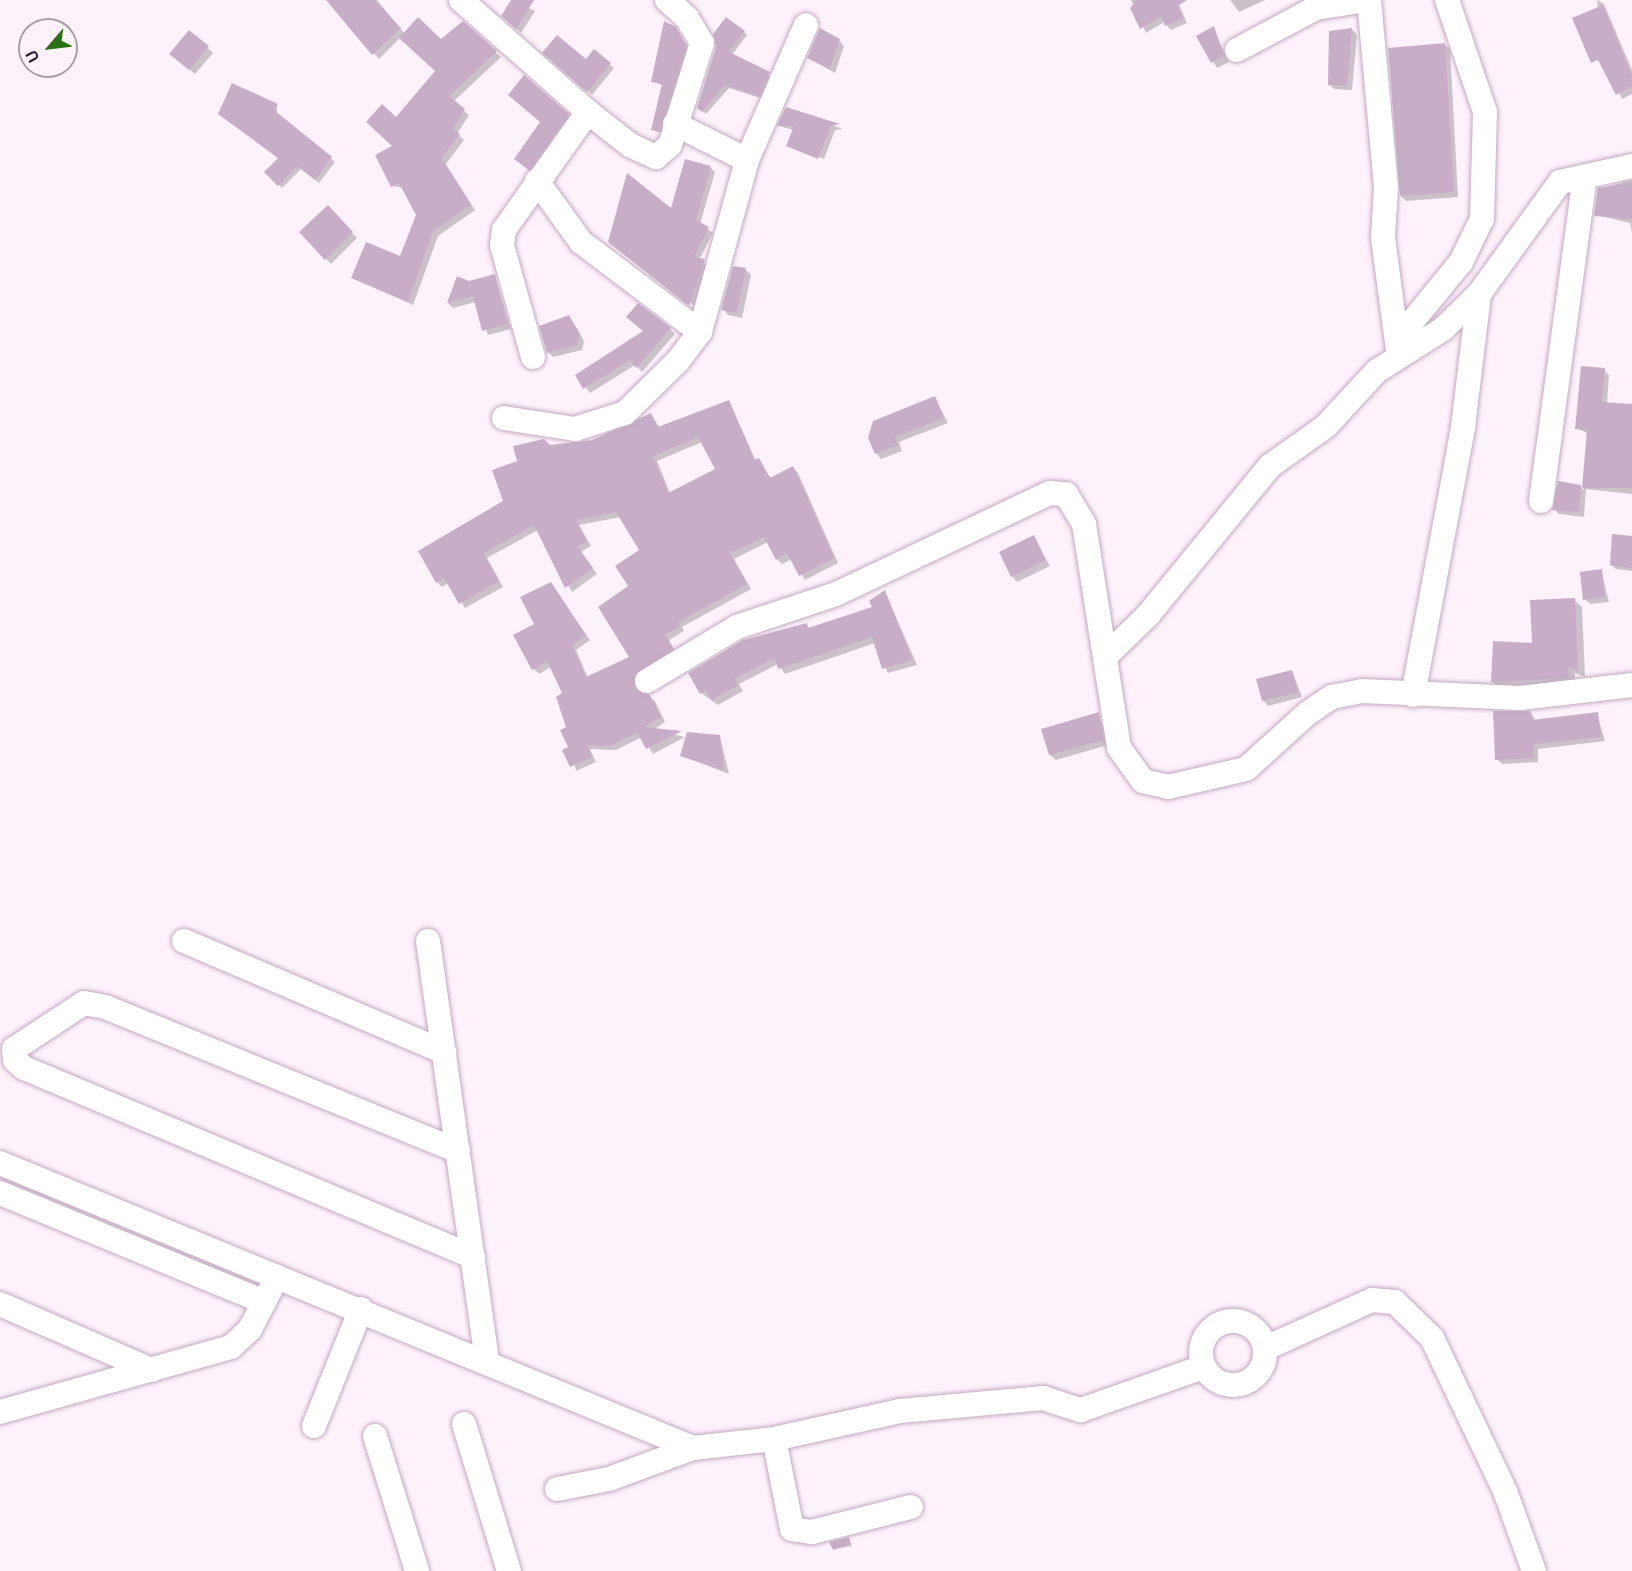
<!DOCTYPE html>
<html>
<head>
<meta charset="utf-8">
<style>
  body { margin:0 }
  #map { position:relative; width:1632px; height:1571px; overflow:hidden; background:#fdf2fc; font-family:Overpass,sans-serif }
  div>[style] { position:absolute }
  [style*='--x'] { left:calc(var(--x)*1px); top:calc(var(--y)*1px); width:calc(var(--w)*1px); rotate:calc(var(--a)*1deg) }
  .shadow>* { inset:0; background:#0003 }
  .building>* { inset:0; background:#c7aec6 }
  .roads { filter:drop-shadow(0 0 2px #c3aac1) drop-shadow(0 0 2px #c3aac1) }
  .minor>* { height:24px; margin:-12px; padding:0 12px; transform-origin:12px; border-radius:12px; background:#fff }
  .minor>.ring { margin:-12px; padding:0; box-sizing:content-box; background:none; border:24px solid #fff; border-radius:50% }
  span { translate:-50% -50%; white-space:nowrap; text-align:center; line-height:1.15; -webkit-text-stroke:4.5px #fdf2fc; paint-order:stroke }
  .north { position:absolute; left:18px; top:18px; width:60px; height:60px; box-sizing:border-box; background:#fdf2fc; border:2px solid #a99ea8; border-radius:50%; rotate:242deg; font-size:16px; font-weight:700; line-height:24px; text-align:center; color:#2b212a }
  .north::after { content:''; display:block; margin:auto; width:21px; height:27px; background:#287114; clip-path:polygon(50% 0,100% 100%,50% 72%,0 100%) }
</style>
</head>
<body>
<div id="map">
  <div class="shadow">
    <div style="clip-path:polygon(327px 0,377px 0,405px 34px,441px 41px,463px 23px,501px 57px,453px 102px,469px 115px,457px 134px,464px 140px,446px 164px,475px 210px,438px 236px,413px 305px,353px 278px,401px 258px,417px 215px,403px 188px,393px 186px,396px 119px,437px 71px,400px 38px,379px 59px)"></div>
    <div style="clip-path:polygon(513px 0,535px 11px,521px 33px,508px 21px)"></div>
    <div style="clip-path:polygon(1131px 0,1177px 0,1187px 23px,1171px 30px,1164px 22px,1146px 33px)"></div>
    <div style="clip-path:polygon(1230px 0,1265px 0,1239px 12px)"></div>
    <div style="clip-path:polygon(1597px 0,1604px 4px,1632px 70px,1632px 94px,1622px 99px,1602px 57px)"></div>
    <div style="clip-path:polygon(675px 28px,689px 49px,663px 134px,652px 129px,663px 86px,653px 81px)"></div>
    <div style="clip-path:polygon(1213px 28px,1229px 62px,1217px 68px,1198px 36px)"></div>
    <div style="clip-path:polygon(1352px 29px,1357px 35px,1352px 90px,1334px 89px,1329px 84px)"></div>
    <div style="clip-path:polygon(744px 32px,747px 35px,732px 55px,772px 77px,763px 99px,729px 88px,706px 114px,702px 111px,717px 47px)"></div>
    <div style="clip-path:polygon(839px 40px,844px 46px,835px 73px,809px 58px)"></div>
    <div style="clip-path:polygon(1444px 44px,1450px 49px,1458px 197px,1406px 201px,1401px 196px)"></div>
    <div style="clip-path:polygon(208px 48px,213px 53px,195px 74px,176px 59px)"></div>
    <div style="clip-path:polygon(594px 51px,614px 68px,592px 95px,549px 57px,586px 61px)"></div>
    <div style="clip-path:polygon(277px 105px,277px 114px,335px 162px,319px 183px,301px 169px,282px 188px,266px 172px,279px 159px,220px 113px)"></div>
    <div style="clip-path:polygon(787px 109px,843px 129px,835px 130px,824px 159px,788px 146px,794px 130px,779px 126px)"></div>
    <div style="clip-path:polygon(568px 115px,573px 120px,534px 174px,521px 164px)"></div>
    <div style="clip-path:polygon(710px 167px,715px 172px,700px 224px,713px 233px,699px 260px,709px 266px,695px 306px,615px 246px,672px 211px)"></div>
    <div style="clip-path:polygon(1632px 180px,1632px 233px,1630px 223px,1596px 215px,1599px 189px)"></div>
    <div style="clip-path:polygon(327px 207px,357px 238px,331px 264px,301px 232px)"></div>
    <div style="clip-path:polygon(746px 270px,751px 275px,742px 318px,728px 315px,723px 309px)"></div>
    <div style="clip-path:polygon(495px 276px,511px 329px,488px 335px,476px 302px,453px 308px,448px 303px,458px 278px,469px 283px)"></div>
    <div style="clip-path:polygon(569px 317px,584px 341px,582px 350px,553px 357px,548px 352px)"></div>
    <div style="clip-path:polygon(670px 329px,675px 334px,642px 372px,635px 365px,590px 393px,577px 375px)"></div>
    <div style="clip-path:polygon(1604px 370px,1609px 375px,1607px 404px,1632px 405px,1632px 494px,1586px 489px,1584px 517px,1559px 514px,1554px 509px,1580px 486px,1584px 490px,1589px 434px,1576px 428px)"></div>
    <div style="clip-path:polygon(935px 398px,948px 423px,899px 442px,902px 451px,881px 459px,876px 453px)"></div>
    <div style="clip-path:polygon(evenodd,729px 401px,756px 461px,772px 479px,793px 468px,798px 473px,838px 563px,805px 580px,792px 559px,782px 564px,777px 559px,768px 542px,734px 559px,751px 589px,682px 627px,684px 631px,669px 640px,677px 654px,639px 680px,639px 692px,655px 701px,665px 722px,653px 730px,685px 737px,653px 754px,642px 737px,616px 750px,590px 749px,596px 762px,576px 771px,563px 694px,551px 667px,539px 674px,534px 669px,536px 624px,550px 584px,590px 640px,576px 650px,588px 678px,632px 658px,630px 586px,641px 550px,621px 517px,579px 525px,591px 546px,581px 552px,597px 574px,572px 592px,538px 530px,487px 558px,503px 587px,465px 608px,449px 583px,442px 587px,437px 582px,505px 502px,519px 462px,550px 446px,592px 441px,651px 415px,660px 428px,729px 401px,702px 442px,717px 470px,670px 493px,657px 461px,702px 442px)"></div>
    <div style="clip-path:polygon(1033px 537px,1050px 566px,1017px 582px,1012px 576px)"></div>
    <div style="clip-path:polygon(1632px 537px,1632px 571px,1616px 569px,1611px 565px)"></div>
    <div style="clip-path:polygon(1601px 571px,1609px 602px,1590px 604px,1585px 599px)"></div>
    <div style="clip-path:polygon(885px 592px,917px 665px,888px 673px,875px 643px,785px 674px,778px 664px,739px 684px,743px 691px,718px 705px,701px 693px,806px 625px,810px 629px,874px 608px)"></div>
    <div style="clip-path:polygon(1574px 600px,1582px 607px,1585px 677px,1575px 673px,1575px 685px,1500px 689px,1493px 682px)"></div>
    <div style="clip-path:polygon(1292px 671px,1302px 697px,1268px 706px,1263px 700px)"></div>
    <div style="clip-path:polygon(1531px 713px,1536px 721px,1597px 714px,1605px 741px,1538px 749px,1538px 762px,1502px 764px,1497px 759px)"></div>
    <div style="clip-path:polygon(1099px 714px,1108px 745px,1056px 760px,1050px 755px)"></div>
    <div style="clip-path:polygon(720px 737px,729px 774px,682px 756px)"></div>
    <div style="clip-path:polygon(848px 1539px,852px 1546px,834px 1549px)"></div>
  </div>
  <div class="building">
    <div style="clip-path:polygon(326px 0,374px 0,401px 28px,372px 55px)"></div>
    <div style="clip-path:polygon(511px 0,534px 0,516px 29px,501px 16px)"></div>
    <div style="clip-path:polygon(1137px 0,1187px 0,1178px 6px,1183px 18px,1165px 26px,1161px 16px,1140px 29px,1130px 8px)"></div>
    <div style="clip-path:polygon(1603px 5px,1632px 76px,1632px 86px,1616px 95px,1598px 60px,1591px 63px,1572px 18px)"></div>
    <div style="clip-path:polygon(418px 17px,441px 39px,463px 21px,497px 51px,449px 96px,465px 109px,453px 129px,460px 134px,441px 158px,471px 205px,433px 231px,408px 302px,351px 278px,366px 242px,400px 256px,416px 215px,399px 183px,391px 187px,375px 155px,392px 146px,366px 122px,382px 104px,396px 117px,435px 71px,399px 38px)"></div>
    <div style="clip-path:polygon(726px 17px,745px 31px,729px 52px,770px 72px,759px 96px,725px 85px,702px 112px,697px 108px,716px 47px,713px 34px)"></div>
    <div style="clip-path:polygon(664px 21px,676px 27px,686px 45px,659px 132px,651px 130px,662px 84px,651px 82px)"></div>
    <div style="clip-path:polygon(1214px 26px,1224px 56px,1211px 63px,1196px 36px)"></div>
    <div style="clip-path:polygon(820px 28px,840px 39px,829px 69px,807px 58px)"></div>
    <div style="clip-path:polygon(1352px 28px,1347px 86px,1328px 85px,1329px 31px)"></div>
    <div style="clip-path:polygon(189px 30px,209px 46px,189px 70px,169px 54px)"></div>
    <div style="clip-path:polygon(557px 35px,586px 59px,594px 49px,611px 63px,587px 92px,542px 53px)"></div>
    <div style="clip-path:polygon(1445px 43px,1454px 192px,1400px 196px,1388px 48px)"></div>
    <div style="clip-path:polygon(524px 75px,569px 114px,529px 170px,514px 159px,540px 122px,508px 95px)"></div>
    <div style="clip-path:polygon(232px 83px,278px 104px,274px 110px,332px 157px,315px 180px,297px 166px,278px 186px,264px 172px,278px 158px,218px 114px)"></div>
    <div style="clip-path:polygon(786px 107px,840px 124px,831px 126px,818px 159px,786px 146px,794px 126px,777px 126px)"></div>
    <div style="clip-path:polygon(685px 159px,711px 166px,696px 220px,709px 227px,694px 257px,705px 259px,689px 306px,608px 242px,627px 173px,671px 208px)"></div>
    <div style="clip-path:polygon(1632px 183px,1632px 219px,1594px 216px,1598px 188px)"></div>
    <div style="clip-path:polygon(328px 205px,353px 232px,325px 260px,299px 232px)"></div>
    <div style="clip-path:polygon(733px 266px,746px 268px,737px 313px,721px 310px)"></div>
    <div style="clip-path:polygon(495px 274px,507px 324px,482px 331px,473px 296px,447px 303px,457px 276px,469px 281px)"></div>
    <div style="clip-path:polygon(638px 303px,671px 328px,636px 368px,630px 360px,583px 389px,575px 375px,643px 331px,626px 317px)"></div>
    <div style="clip-path:polygon(569px 315px,580px 334px,577px 345px,547px 353px,539px 326px)"></div>
    <div style="clip-path:polygon(1581px 366px,1605px 368px,1602px 402px,1632px 404px,1632px 488px,1582px 488px,1587px 430px,1575px 429px)"></div>
    <div style="clip-path:polygon(935px 396px,944px 418px,895px 437px,898px 445px,875px 454px,868px 438px,873px 421px)"></div>
    <div style="clip-path:polygon(evenodd,729px 400px,754px 460px,759px 458px,770px 478px,793px 466px,834px 558px,799px 576px,787px 553px,776px 560px,764px 537px,730px 553px,747px 584px,678px 622px,680px 626px,665px 634px,673px 649px,634px 675px,635px 689px,650px 695px,661px 717px,644px 727px,682px 731px,646px 749px,637px 732px,610px 746px,587px 745px,592px 757px,570px 767px,562px 750px,568px 747px,560px 730px,566px 727px,556px 697px,562px 693px,547px 661px,532px 670px,513px 635px,534px 624px,520px 597px,551px 582px,586px 635px,572px 645px,586px 677px,629px 657px,598px 607px,628px 586px,615px 566px,639px 550px,616px 512px,576px 520px,587px 541px,577px 546px,593px 568px,565px 588px,534px 525px,483px 553px,499px 581px,459px 604px,444px 578px,436px 583px,418px 551px,503px 501px,492px 470px,517px 461px,513px 446px,544px 439px,550px 445px,592px 440px,651px 413px,658px 427px,729px 400px,698px 437px,715px 469px,668px 493px,653px 456px,698px 437px)"></div>
    <div style="clip-path:polygon(1558px 481px,1581px 485px,1579px 512px,1552px 510px)"></div>
    <div style="clip-path:polygon(1612px 534px,1632px 536px,1632px 568px,1610px 565px)"></div>
    <div style="clip-path:polygon(1034px 535px,1046px 560px,1011px 577px,999px 552px)"></div>
    <div style="clip-path:polygon(1602px 569px,1605px 597px,1583px 600px,1580px 572px)"></div>
    <div style="clip-path:polygon(885px 590px,912px 660px,882px 669px,872px 637px,778px 669px,775px 658px,735px 678px,738px 685px,712px 700px,706px 690px,700px 694px,688px 673px,743px 640px,807px 623px,808px 628px,872px 607px,869px 601px)"></div>
    <div style="clip-path:polygon(1575px 598px,1578px 671px,1568px 667px,1569px 678px,1491px 682px,1493px 641px,1532px 643px,1530px 600px)"></div>
    <div style="clip-path:polygon(1292px 670px,1298px 692px,1262px 701px,1256px 679px)"></div>
    <div style="clip-path:polygon(1493px 711px,1531px 711px,1532px 720px,1598px 712px,1601px 737px,1533px 744px,1534px 758px,1495px 760px)"></div>
    <div style="clip-path:polygon(1099px 712px,1103px 740px,1049px 755px,1041px 729px)"></div>
    <div style="clip-path:polygon(687px 732px,720px 735px,724px 770px,680px 756px)"></div>
    <div style="clip-path:polygon(849px 1537px,851px 1544px,833px 1550px,829px 1542px)"></div>
  </div>
  <div class="roads">
    <div class="minor">
      <div style="--x:461;--y:0;--w:169;--a:41.4"></div>
      <div style="--x:588;--y:112;--w:53;--a:38.2"></div>
      <div style="--x:630;--y:145;--w:29;--a:25"></div>
      <div style="--x:656;--y:157;--w:18;--a:-41"></div>
      <div style="--x:670;--y:145;--w:107;--a:-72.6"></div>
      <div style="--x:702;--y:43;--w:29;--a:-121"></div>
      <div style="--x:687;--y:18;--w:27;--a:-138"></div>
      <div style="--x:1369;--y:0;--w:188;--a:84.8"></div>
      <div style="--x:1386;--y:187;--w:51;--a:93.4"></div>
      <div style="--x:1383;--y:238;--w:114;--a:82.4"></div>
      <div style="--x:1237;--y:50;--w:89;--a:-28"></div>
      <div style="--x:1316;--y:8;--w:51;--a:-9.1"></div>
      <div style="--x:675;--y:124;--w:80;--a:26.6"></div>
      <div style="--x:537;--y:181;--w:75;--a:54.2"></div>
      <div style="--x:581;--y:242;--w:149;--a:37.1"></div>
      <div style="--x:1397;--y:340;--w:101;--a:-50.6"></div>
      <div style="--x:1461;--y:262;--w:48;--a:-64"></div>
      <div style="--x:1482;--y:219;--w:107;--a:-88.4"></div>
      <div style="--x:1485;--y:112;--w:118;--a:-108.7"></div>
      <div style="--x:533;--y:357;--w:116;--a:-105.5"></div>
      <div style="--x:502;--y:245;--w:15;--a:-82"></div>
      <div style="--x:504;--y:230;--w:145;--a:-54.6"></div>
      <div style="--x:504;--y:418;--w:72;--a:8.8"></div>
      <div style="--x:575;--y:429;--w:52;--a:-17.7"></div>
      <div style="--x:625;--y:413;--w:74;--a:-44.5"></div>
      <div style="--x:678;--y:361;--w:36;--a:-53"></div>
      <div style="--x:700;--y:332;--w:178;--a:-74.7"></div>
      <div style="--x:747;--y:160;--w:147;--a:-66.4"></div>
      <div style="--x:1541;--y:501;--w:327;--a:-82.3"></div>
      <div style="--x:1105;--y:657;--w:60;--a:-44.3"></div>
      <div style="--x:1148;--y:615;--w:193;--a:-50.7"></div>
      <div style="--x:1270;--y:466;--w:69;--a:-35.5"></div>
      <div style="--x:1326;--y:426;--w:75;--a:-47.2"></div>
      <div style="--x:1377;--y:371;--w:78;--a:-32.5"></div>
      <div style="--x:1443;--y:329;--w:50;--a:-44.2"></div>
      <div style="--x:1479;--y:294;--w:138;--a:-54.1"></div>
      <div style="--x:1560;--y:182;--w:74;--a:-12.5"></div>
      <div style="--x:647;--y:681;--w:105;--a:-31"></div>
      <div style="--x:737;--y:627;--w:104;--a:-18.4"></div>
      <div style="--x:836;--y:594;--w:237;--a:-25.3"></div>
      <div style="--x:1050;--y:493;--w:16;--a:4"></div>
      <div style="--x:1066;--y:494;--w:35;--a:59"></div>
      <div style="--x:1084;--y:524;--w:227;--a:81.1"></div>
      <div style="--x:1119;--y:748;--w:41;--a:54"></div>
      <div style="--x:1143;--y:781;--w:26;--a:13"></div>
      <div style="--x:1168;--y:787;--w:80;--a:-13"></div>
      <div style="--x:1246;--y:769;--w:84;--a:-42.1"></div>
      <div style="--x:1308;--y:713;--w:29;--a:-34"></div>
      <div style="--x:1332;--y:697;--w:31;--a:-11"></div>
      <div style="--x:1362;--y:691;--w:158;--a:2.5"></div>
      <div style="--x:1520;--y:698;--w:113;--a:-6.6"></div>
      <div style="--x:1413;--y:695;--w:273;--a:-79.4"></div>
      <div style="--x:1463;--y:427;--w:134;--a:-83.1"></div>
      <div style="--x:184;--y:941;--w:283;--a:23.1"></div>
      <div style="--x:428;--y:941;--w:424;--a:82"></div>
      <div style="--x:458;--y:1151;--w:380;--a:-157.8"></div>
      <div style="--x:106;--y:1007;--w:22;--a:-170"></div>
      <div style="--x:84;--y:1003;--w:84;--a:146.7"></div>
      <div style="--x:14;--y:1049;--w:11;--a:85"></div>
      <div style="--x:15;--y:1060;--w:12;--a:42"></div>
      <div style="--x:24;--y:1068;--w:487;--a:22.8"></div>
      <div style="--x:0;--y:1163;--w:749;--a:22.36"></div>
      <div style="--x:693;--y:1448;--w:81;--a:-6.3"></div>
      <div style="--x:774;--y:1439;--w:129;--a:-12.5"></div>
      <div style="--x:900;--y:1411;--w:144;--a:-5.2"></div>
      <div style="--x:1043;--y:1398;--w:40;--a:18"></div>
      <div style="--x:1081;--y:1410;--w:129;--a:-19.4"></div>
      <div style="--x:0;--y:1193;--w:286;--a:22.4"></div>
      <div style="--x:0;--y:1304;--w:165;--a:23.6"></div>
      <div class="ring" style="left:1201px;top:1321px;width:40px;height:40px"></div>
      <div style="--x:1266;--y:1348;--w:116;--a:-24.4"></div>
      <div style="--x:1372;--y:1300;--w:23;--a:5"></div>
      <div style="--x:1395;--y:1302;--w:52;--a:44.2"></div>
      <div style="--x:1432;--y:1338;--w:170;--a:64.5"></div>
      <div style="--x:1505;--y:1491;--w:85;--a:70.1"></div>
      <div style="--x:0;--y:1412;--w:240;--a:-15.7"></div>
      <div style="--x:231;--y:1347;--w:26;--a:-43"></div>
      <div style="--x:250;--y:1329;--w:59;--a:-62.6"></div>
      <div style="--x:464;--y:1424;--w:154;--a:73"></div>
      <div style="--x:314;--y:1426;--w:126;--a:-68.1"></div>
      <div style="--x:375;--y:1436;--w:141;--a:72.7"></div>
      <div style="--x:774;--y:1439;--w:92;--a:78.7"></div>
      <div style="--x:792;--y:1529;--w:20;--a:9"></div>
      <div style="--x:812;--y:1532;--w:102;--a:-14.2"></div>
      <div style="--x:557;--y:1489;--w:53;--a:-10.9"></div>
      <div style="--x:609;--y:1479;--w:90;--a:-20.3"></div>
    </div>
  </div>
  <div class="north">U</div>
</div>
</body>
</html>
